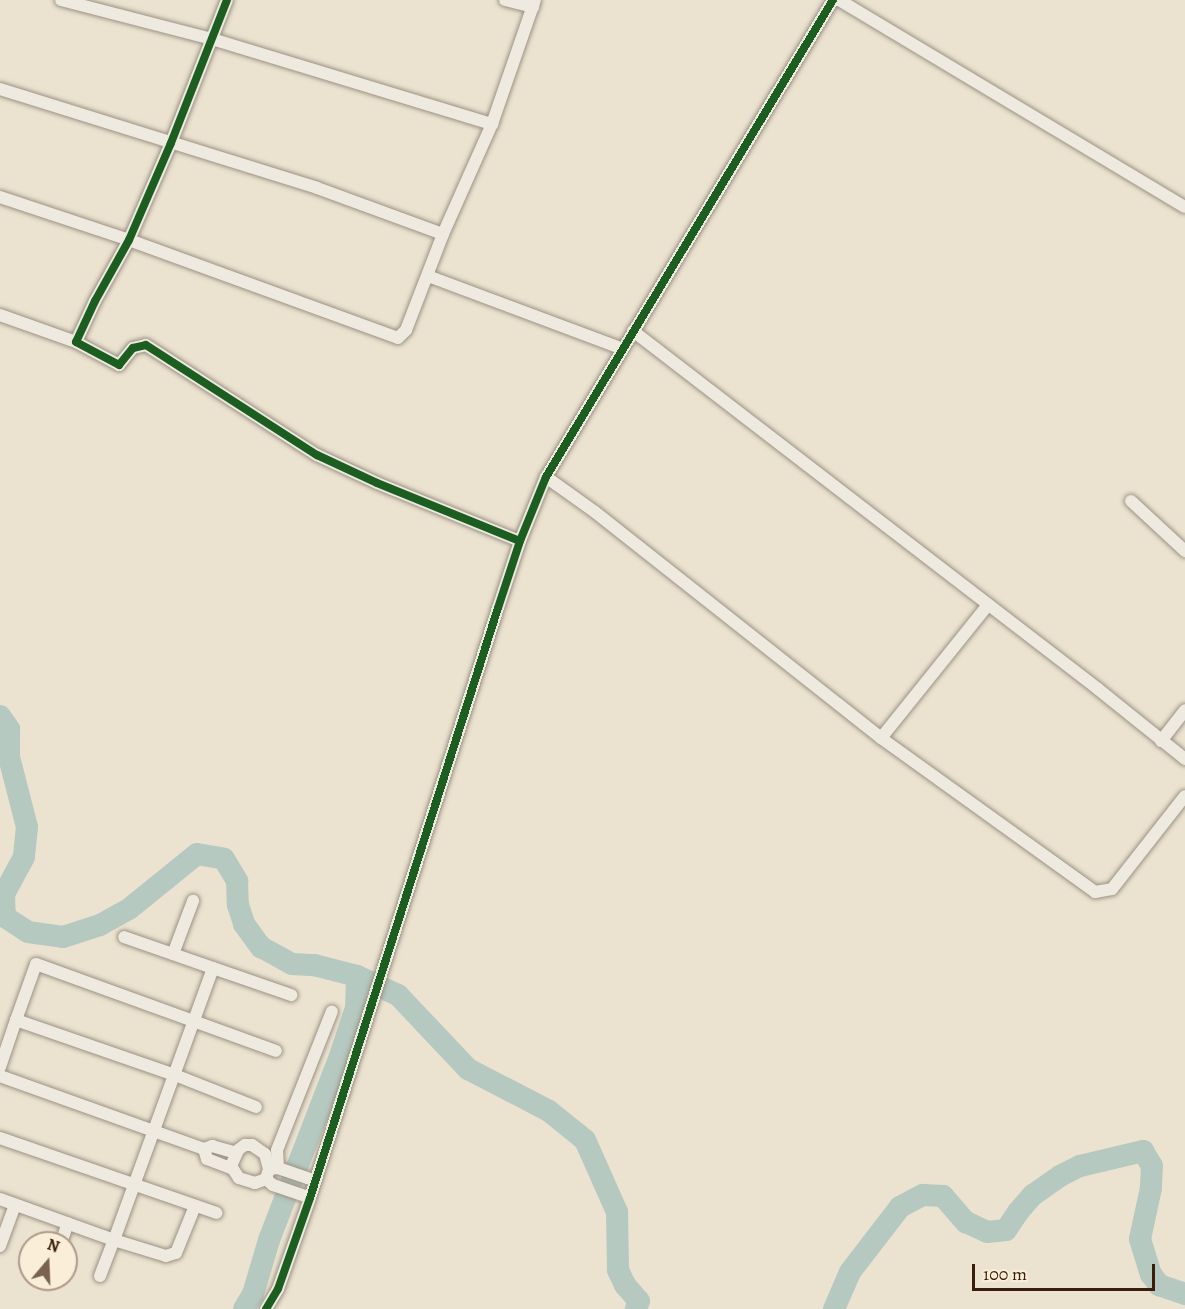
<!DOCTYPE html>
<html>
<head>
<meta charset="utf-8">
<style>
  body { margin:0 }
  #map { position:relative; width:1185px; height:1309px; overflow:hidden; background:#ebe2cf; font-family:Alegreya,serif }
  div>[style] { position:absolute }
  [style*='--x'] { left:calc(var(--x)*1px); top:calc(var(--y)*1px); width:calc(var(--w)*1px); rotate:calc(var(--a)*1deg) }
  .river>* { height:22px; margin:-11px; padding:0 11px; transform-origin:11px; border-radius:11px; background:#b5c9c0 }
  .roads { filter:drop-shadow(0 0 2px #9b9285) drop-shadow(0 0 2px #9b9285) }
  .street>* { height:12px; margin:-6px; padding:0 6px; transform-origin:6px; border-radius:6px; background:#eeeae0 }
  .cycleway>* { height:8px; margin:-4px; padding:0 4px; transform-origin:4px; border-radius:4px; background:#1b5e20 }
  span { translate:-50% -50%; white-space:nowrap; text-align:center; line-height:1.15; -webkit-text-stroke:4.5px #faeed8; paint-order:stroke }
  .north { position:absolute; left:18px; top:1231px; width:60px; height:60px; box-sizing:border-box; background:#faeed8; border:2px solid #ae9a86; border-radius:50%; rotate:19deg; font-size:16px; font-weight:700; line-height:24px; text-align:center; color:#3b1d0b }
  .north::after { content:''; display:block; margin:auto; width:21px; height:27px; background:#796250; clip-path:polygon(50% 0,100% 100%,50% 72%,0 100%) }
  .scale { position:absolute; left:972px; top:1264px; width:183px; height:27px; box-sizing:border-box; border:3px solid #3b1d0b; border-top:0; padding-left:8px; font-size:18px; line-height:21px; white-space:nowrap; color:#3b1d0b; -webkit-text-stroke:4px #faeed8; paint-order:stroke }
</style>
</head>
<body>
<div id="map">
  <div class="river">
    <div style="--x:0;--y:716;--w:16;--a:55"></div>
    <div style="--x:9;--y:729;--w:28;--a:90"></div>
    <div style="--x:9;--y:757;--w:72;--a:75.6"></div>
    <div style="--x:27;--y:827;--w:30;--a:96"></div>
    <div style="--x:24;--y:857;--w:42;--a:118.4"></div>
    <div style="--x:4;--y:894;--w:23;--a:88"></div>
    <div style="--x:5;--y:917;--w:27;--a:33"></div>
    <div style="--x:28;--y:932;--w:35;--a:8"></div>
    <div style="--x:63;--y:937;--w:39;--a:-18"></div>
    <div style="--x:100;--y:925;--w:33;--a:-29"></div>
    <div style="--x:129;--y:909;--w:87;--a:-39"></div>
    <div style="--x:197;--y:854;--w:27;--a:10"></div>
    <div style="--x:224;--y:859;--w:26;--a:59"></div>
    <div style="--x:237;--y:881;--w:24;--a:88"></div>
    <div style="--x:238;--y:905;--w:20;--a:72"></div>
    <div style="--x:244;--y:924;--w:29;--a:54"></div>
    <div style="--x:261;--y:947;--w:35;--a:29"></div>
    <div style="--x:292;--y:964;--w:22;--a:3"></div>
    <div style="--x:314;--y:965;--w:44;--a:14.3"></div>
    <div style="--x:357;--y:976;--w:45;--a:24.9"></div>
    <div style="--x:398;--y:995;--w:102;--a:46.6"></div>
    <div style="--x:468;--y:1069;--w:91;--a:27.4"></div>
    <div style="--x:549;--y:1111;--w:46;--a:38.9"></div>
    <div style="--x:585;--y:1140;--w:79;--a:66"></div>
    <div style="--x:617;--y:1212;--w:58;--a:89"></div>
    <div style="--x:618;--y:1270;--w:17;--a:65"></div>
    <div style="--x:625;--y:1285;--w:21;--a:49"></div>
    <div style="--x:639;--y:1301;--w:9;--a:111"></div>
    <div style="--x:244;--y:1309;--w:17;--a:-59"></div>
    <div style="--x:253;--y:1294;--w:56;--a:-73.5"></div>
    <div style="--x:269;--y:1240;--w:200;--a:-68.9"></div>
    <div style="--x:341;--y:1053;--w:47;--a:-71.6"></div>
    <div style="--x:356;--y:1008;--w:32;--a:-88"></div>
    <div style="--x:834;--y:1309;--w:40;--a:-66.6"></div>
    <div style="--x:850;--y:1272;--w:82;--a:-52.4"></div>
    <div style="--x:900;--y:1207;--w:26;--a:-28"></div>
    <div style="--x:923;--y:1195;--w:20;--a:3"></div>
    <div style="--x:943;--y:1196;--w:35;--a:49"></div>
    <div style="--x:966;--y:1222;--w:23;--a:25"></div>
    <div style="--x:987;--y:1232;--w:19;--a:-6"></div>
    <div style="--x:1006;--y:1230;--w:22;--a:-56"></div>
    <div style="--x:1018;--y:1212;--w:23;--a:-49"></div>
    <div style="--x:1033;--y:1195;--w:33;--a:-35"></div>
    <div style="--x:1060;--y:1176;--w:22;--a:-27"></div>
    <div style="--x:1080;--y:1166;--w:65;--a:-13.4"></div>
    <div style="--x:1143;--y:1151;--w:17;--a:59"></div>
    <div style="--x:1152;--y:1166;--w:22;--a:93"></div>
    <div style="--x:1151;--y:1188;--w:52;--a:102.2"></div>
    <div style="--x:1140;--y:1239;--w:37;--a:73"></div>
    <div style="--x:1151;--y:1274;--w:14;--a:54"></div>
    <div style="--x:1159;--y:1285;--w:28;--a:19"></div>
  </div>
  <div class="roads">
    <div class="street">
      <div style="--x:61;--y:0;--w:156;--a:14.5"></div>
      <div style="--x:212;--y:39;--w:293;--a:16.9"></div>
      <div style="--x:227;--y:0;--w:154;--a:111.4"></div>
      <div style="--x:171;--y:143;--w:106;--a:113.4"></div>
      <div style="--x:129;--y:240;--w:70;--a:119.1"></div>
      <div style="--x:95;--y:301;--w:45;--a:114.9"></div>
      <div style="--x:76;--y:342;--w:49;--a:28.1"></div>
      <div style="--x:119;--y:365;--w:22;--a:-51"></div>
      <div style="--x:133;--y:348;--w:13;--a:-13"></div>
      <div style="--x:146;--y:345;--w:203;--a:32.8"></div>
      <div style="--x:317;--y:455;--w:66;--a:25"></div>
      <div style="--x:377;--y:483;--w:154;--a:22.1"></div>
      <div style="--x:505;--y:0;--w:29;--a:14"></div>
      <div style="--x:839;--y:0;--w:403;--a:30.9"></div>
      <div style="--x:0;--y:89;--w:332;--a:17.3"></div>
      <div style="--x:317;--y:188;--w:134;--a:20.1"></div>
      <div style="--x:0;--y:197;--w:136;--a:18.4"></div>
      <div style="--x:129;--y:240;--w:286;--a:20"></div>
      <div style="--x:398;--y:338;--w:11;--a:-45"></div>
      <div style="--x:406;--y:330;--w:103;--a:-68.9"></div>
      <div style="--x:443;--y:234;--w:120;--a:-66"></div>
      <div style="--x:492;--y:124;--w:131;--a:-70.9"></div>
      <div style="--x:428;--y:276;--w:208;--a:20.5"></div>
      <div style="--x:0;--y:315;--w:81;--a:19.6"></div>
      <div style="--x:633;--y:331;--w:587;--a:37.59"></div>
      <div style="--x:1098;--y:689;--w:112;--a:38.8"></div>
      <div style="--x:546;--y:477;--w:60;--a:35.5"></div>
      <div style="--x:595;--y:512;--w:365;--a:38.3"></div>
      <div style="--x:881;--y:738;--w:264;--a:35.7"></div>
      <div style="--x:1095;--y:892;--w:17;--a:-10"></div>
      <div style="--x:1112;--y:889;--w:118;--a:-51.9"></div>
      <div style="--x:1131;--y:501;--w:74;--a:42.8"></div>
      <div style="--x:881;--y:738;--w:171;--a:-51.2"></div>
      <div style="--x:1161;--y:741;--w:39;--a:-52"></div>
      <div style="--x:173;--y:954;--w:57;--a:-69.3"></div>
      <div style="--x:213;--y:968;--w:83;--a:19.1"></div>
      <div style="--x:16;--y:1020;--w:59;--a:-70.3"></div>
      <div style="--x:36;--y:964;--w:255;--a:19.9"></div>
      <div style="--x:0;--y:1067;--w:50;--a:-71.2"></div>
      <div style="--x:16;--y:1020;--w:168;--a:19.1"></div>
      <div style="--x:175;--y:1075;--w:87;--a:21.6"></div>
      <div style="--x:0;--y:1076;--w:217;--a:19.7"></div>
      <div style="--x:0;--y:1138;--w:229;--a:19.1"></div>
      <div style="--x:278;--y:1168;--w:18;--a:-93"></div>
      <div style="--x:277;--y:1150;--w:149;--a:-68.4"></div>
      <div style="--x:233;--y:1169;--w:28;--a:-159"></div>
      <div style="--x:207;--y:1159;--w:10;--a:-107"></div>
      <div style="--x:204;--y:1149;--w:9;--a:-21"></div>
      <div style="--x:212;--y:1146;--w:25;--a:16"></div>
      <div style="--x:269;--y:1169;--w:10;--a:107"></div>
      <div style="--x:266;--y:1179;--w:12;--a:160"></div>
      <div style="--x:255;--y:1183;--w:17;--a:-163"></div>
      <div style="--x:239;--y:1178;--w:14;--a:-124"></div>
      <div style="--x:231;--y:1166;--w:17;--a:-66"></div>
      <div style="--x:238;--y:1150;--w:9;--a:-36"></div>
      <div style="--x:245;--y:1145;--w:7;--a:0"></div>
      <div style="--x:252;--y:1145;--w:16;--a:35"></div>
      <div style="--x:265;--y:1154;--w:16;--a:75"></div>
      <div style="--x:269;--y:1169;--w:9;--a:-6"></div>
      <div style="--x:278;--y:1168;--w:39;--a:19"></div>
      <div style="--x:266;--y:1179;--w:9;--a:41"></div>
      <div style="--x:273;--y:1185;--w:39;--a:19"></div>
      <div style="--x:0;--y:1199;--w:121;--a:19.8"></div>
      <div style="--x:114;--y:1240;--w:289;--a:-70"></div>
      <div style="--x:213;--y:968;--w:94;--a:-160.8"></div>
      <div style="--x:61;--y:1243;--w:21;--a:-71"></div>
      <div style="--x:0;--y:1246;--w:44;--a:-69.9"></div>
      <div style="--x:100;--y:1276;--w:39;--a:-69"></div>
      <div style="--x:114;--y:1240;--w:54;--a:17.1"></div>
      <div style="--x:166;--y:1256;--w:10;--a:-17"></div>
      <div style="--x:176;--y:1253;--w:51;--a:-68"></div>
      <div style="--x:48;--y:1280;--w:1;--a:-45"></div>
      <div style="--x:266;--y:1309;--w:23;--a:-59"></div>
      <div style="--x:278;--y:1289;--w:96;--a:-70.6"></div>
      <div style="--x:310;--y:1198;--w:619;--a:-72.33"></div>
      <div style="--x:498;--y:608;--w:71;--a:-71.8"></div>
      <div style="--x:520;--y:541;--w:69;--a:-67.9"></div>
      <div style="--x:546;--y:477;--w:557;--a:-58.97"></div>
    </div>
  </div>
  <div class="cycleway">
    <div style="--x:227;--y:0;--w:154;--a:111.4"></div>
    <div style="--x:171;--y:143;--w:106;--a:113.4"></div>
    <div style="--x:129;--y:240;--w:70;--a:119.1"></div>
    <div style="--x:95;--y:301;--w:45;--a:114.9"></div>
    <div style="--x:76;--y:342;--w:49;--a:28.1"></div>
    <div style="--x:119;--y:365;--w:22;--a:-51"></div>
    <div style="--x:133;--y:348;--w:13;--a:-13"></div>
    <div style="--x:146;--y:345;--w:203;--a:32.8"></div>
    <div style="--x:317;--y:455;--w:66;--a:25"></div>
    <div style="--x:377;--y:483;--w:154;--a:22.1"></div>
    <div style="--x:266;--y:1309;--w:23;--a:-59"></div>
    <div style="--x:278;--y:1289;--w:96;--a:-70.6"></div>
    <div style="--x:310;--y:1198;--w:619;--a:-72.33"></div>
    <div style="--x:498;--y:608;--w:71;--a:-71.8"></div>
    <div style="--x:520;--y:541;--w:69;--a:-67.9"></div>
    <div style="--x:546;--y:477;--w:557;--a:-58.97"></div>
  </div>
  <div class="north">N</div>
  <div class="scale">100 m</div>
</div>
</body>
</html>
